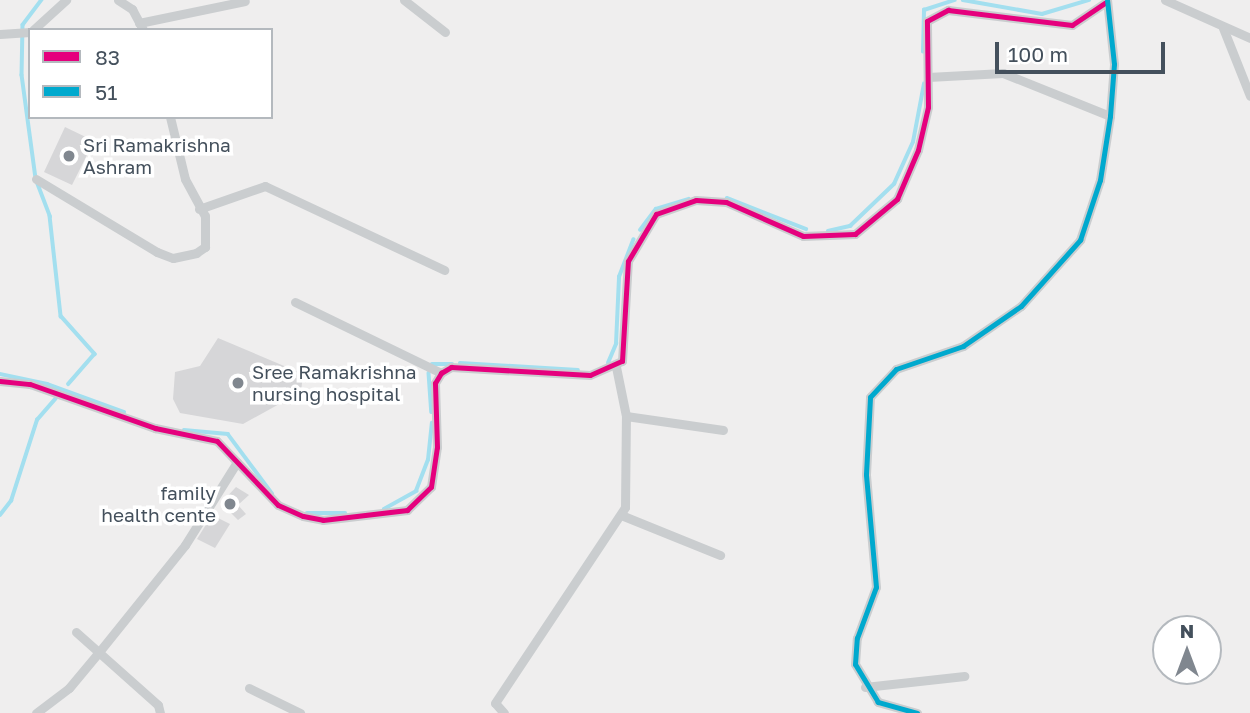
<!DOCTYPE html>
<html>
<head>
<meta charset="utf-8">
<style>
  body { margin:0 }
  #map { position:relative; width:1250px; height:713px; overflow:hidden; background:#efeeee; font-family:"Golos Text",sans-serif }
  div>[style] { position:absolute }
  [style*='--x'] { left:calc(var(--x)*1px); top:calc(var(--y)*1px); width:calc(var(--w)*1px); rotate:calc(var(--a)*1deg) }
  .stream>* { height:3.5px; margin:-1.75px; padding:0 1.75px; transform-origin:1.75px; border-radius:1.75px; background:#a3dfef }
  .building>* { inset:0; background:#d6d6d8 }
  .street>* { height:9px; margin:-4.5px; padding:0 4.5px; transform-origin:4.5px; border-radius:4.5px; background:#cacdcf }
  .bus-1>* { height:5px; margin:-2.5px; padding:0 2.5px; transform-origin:2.5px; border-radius:2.5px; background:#e5007d }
  .bus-2>* { height:5px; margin:-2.5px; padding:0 2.5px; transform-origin:2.5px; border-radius:2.5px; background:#00a9ce }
  .dots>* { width:19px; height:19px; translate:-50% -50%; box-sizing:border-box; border:4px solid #fff; border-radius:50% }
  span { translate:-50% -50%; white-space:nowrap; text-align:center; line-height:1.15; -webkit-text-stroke:7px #fff; paint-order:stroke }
  .poi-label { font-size:19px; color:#44505c }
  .left { translate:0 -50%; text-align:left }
  .right { translate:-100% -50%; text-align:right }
  .legend { position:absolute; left:28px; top:28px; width:245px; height:91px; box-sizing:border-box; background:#fff; border:2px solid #b4b9be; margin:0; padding:9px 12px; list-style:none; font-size:21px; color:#44505c }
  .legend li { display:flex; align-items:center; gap:14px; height:35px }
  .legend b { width:35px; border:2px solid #b4b9be }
  .north { position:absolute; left:1152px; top:615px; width:70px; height:70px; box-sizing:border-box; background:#fff; border:2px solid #b4b9be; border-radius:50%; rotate:0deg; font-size:19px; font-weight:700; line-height:28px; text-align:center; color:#44505c }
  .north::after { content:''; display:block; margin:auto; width:24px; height:32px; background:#80878f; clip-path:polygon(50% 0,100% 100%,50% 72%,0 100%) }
  .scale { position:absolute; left:995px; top:42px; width:170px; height:32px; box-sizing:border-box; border:4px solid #44505c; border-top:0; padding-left:9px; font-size:21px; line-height:24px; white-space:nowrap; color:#44505c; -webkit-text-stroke:5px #fff; paint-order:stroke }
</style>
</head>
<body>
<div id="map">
  <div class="stream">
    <div style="--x:42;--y:0;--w:31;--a:127"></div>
    <div style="--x:23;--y:25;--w:50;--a:91.1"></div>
    <div style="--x:22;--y:75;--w:105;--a:82.3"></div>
    <div style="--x:36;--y:179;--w:40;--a:69"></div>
    <div style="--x:50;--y:216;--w:101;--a:83.7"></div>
    <div style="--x:61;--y:316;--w:51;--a:48.2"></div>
    <div style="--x:95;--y:354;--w:40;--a:131"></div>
    <div style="--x:963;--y:0;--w:80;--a:10"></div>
    <div style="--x:1042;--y:14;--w:49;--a:-16.6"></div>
    <div style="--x:923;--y:52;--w:42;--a:-88.6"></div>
    <div style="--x:924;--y:10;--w:32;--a:-18"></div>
    <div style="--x:727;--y:198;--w:85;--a:21.4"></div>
    <div style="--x:640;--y:230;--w:26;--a:-53"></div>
    <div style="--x:656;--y:209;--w:34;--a:-17"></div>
    <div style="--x:828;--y:231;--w:23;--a:-13"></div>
    <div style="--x:850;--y:226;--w:61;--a:-43.7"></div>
    <div style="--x:894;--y:184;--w:46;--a:-65.7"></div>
    <div style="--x:913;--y:142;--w:59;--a:-79.3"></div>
    <div style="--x:460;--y:363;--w:118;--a:3.4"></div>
    <div style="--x:608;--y:363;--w:21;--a:-67"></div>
    <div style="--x:616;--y:344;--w:67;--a:-87.4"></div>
    <div style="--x:619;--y:277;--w:40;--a:-69"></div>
    <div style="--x:432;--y:364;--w:20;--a:0"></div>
    <div style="--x:429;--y:373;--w:39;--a:86"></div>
    <div style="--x:0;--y:374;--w:48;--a:12"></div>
    <div style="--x:47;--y:384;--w:82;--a:20"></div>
    <div style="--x:184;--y:430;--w:44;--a:5.2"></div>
    <div style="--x:228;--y:434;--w:74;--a:53.3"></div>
    <div style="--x:384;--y:509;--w:37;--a:-29"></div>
    <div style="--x:416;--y:491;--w:33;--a:-69"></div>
    <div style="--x:428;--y:460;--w:37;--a:-84"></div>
    <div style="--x:307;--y:513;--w:38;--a:0"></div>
    <div style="--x:0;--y:515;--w:18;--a:-52"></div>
    <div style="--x:11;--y:501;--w:85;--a:-72.2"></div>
    <div style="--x:37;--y:420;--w:28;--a:-49"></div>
  </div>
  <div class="building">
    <div style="clip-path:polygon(65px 127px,94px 141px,72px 185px,44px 172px)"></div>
    <div style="clip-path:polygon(218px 338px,303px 374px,301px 392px,243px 424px,180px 413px,173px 399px,175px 372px,200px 366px)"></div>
    <div style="clip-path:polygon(236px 487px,249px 495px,238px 505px,246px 514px,238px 520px,221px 503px)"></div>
    <div style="clip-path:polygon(212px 515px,230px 524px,215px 548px,197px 539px)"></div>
  </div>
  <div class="street">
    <div style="--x:118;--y:0;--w:17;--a:33"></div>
    <div style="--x:132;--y:9;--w:24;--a:62"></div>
    <div style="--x:404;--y:0;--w:52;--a:38"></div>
    <div style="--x:1165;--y:0;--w:93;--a:24.1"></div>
    <div style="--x:139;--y:23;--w:108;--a:-11.7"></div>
    <div style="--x:1223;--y:28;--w:73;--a:68.3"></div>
    <div style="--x:33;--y:30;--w:45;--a:-42.3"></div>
    <div style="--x:0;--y:34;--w:30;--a:-4"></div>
    <div style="--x:928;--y:77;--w:75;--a:-3.1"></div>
    <div style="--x:1003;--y:73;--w:115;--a:21.9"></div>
    <div style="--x:36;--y:179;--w:141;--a:31.1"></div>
    <div style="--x:157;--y:252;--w:17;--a:21"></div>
    <div style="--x:173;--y:258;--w:24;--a:-12"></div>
    <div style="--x:196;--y:253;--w:11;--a:-34"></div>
    <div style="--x:205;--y:247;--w:31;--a:-90"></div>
    <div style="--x:205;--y:216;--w:42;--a:-118.4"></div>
    <div style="--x:185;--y:179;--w:64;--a:-103.6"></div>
    <div style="--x:199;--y:209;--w:70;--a:-19.2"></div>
    <div style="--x:265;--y:186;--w:198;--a:25.1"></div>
    <div style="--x:295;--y:302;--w:162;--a:25.9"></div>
    <div style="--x:0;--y:381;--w:30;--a:6"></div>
    <div style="--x:30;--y:384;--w:133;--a:19.4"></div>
    <div style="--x:155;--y:428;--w:63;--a:11.8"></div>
    <div style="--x:217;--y:441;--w:88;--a:46.4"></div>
    <div style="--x:278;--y:505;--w:27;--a:24"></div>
    <div style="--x:303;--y:516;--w:20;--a:11"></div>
    <div style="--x:323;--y:520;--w:85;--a:-6.8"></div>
    <div style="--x:407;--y:510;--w:33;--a:-44"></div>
    <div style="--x:431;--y:487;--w:40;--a:-81.5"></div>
    <div style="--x:437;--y:447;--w:64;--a:-91.8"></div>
    <div style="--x:435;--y:383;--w:12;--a:-59"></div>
    <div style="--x:441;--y:373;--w:12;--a:-31"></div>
    <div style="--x:451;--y:367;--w:139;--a:3.3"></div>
    <div style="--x:590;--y:375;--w:35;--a:-24"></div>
    <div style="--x:622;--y:361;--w:100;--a:-86.6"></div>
    <div style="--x:628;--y:261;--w:55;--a:-59.2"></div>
    <div style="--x:656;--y:214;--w:42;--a:-19.3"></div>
    <div style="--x:696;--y:200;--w:30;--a:4"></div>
    <div style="--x:726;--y:202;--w:84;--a:23.8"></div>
    <div style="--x:803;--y:236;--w:52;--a:-2.2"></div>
    <div style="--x:855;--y:234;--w:55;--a:-39.8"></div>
    <div style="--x:897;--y:199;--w:53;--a:-66.8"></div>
    <div style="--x:918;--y:150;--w:44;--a:-76.9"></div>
    <div style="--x:928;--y:107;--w:86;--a:-90.7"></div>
    <div style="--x:927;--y:21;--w:24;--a:-28"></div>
    <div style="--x:948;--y:10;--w:125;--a:6.9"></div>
    <div style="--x:1072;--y:25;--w:40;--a:-34"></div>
    <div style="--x:626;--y:416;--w:98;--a:8.2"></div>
    <div style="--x:621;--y:515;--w:107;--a:22"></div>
    <div style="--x:76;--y:632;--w:110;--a:41.7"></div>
    <div style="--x:158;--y:705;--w:8;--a:76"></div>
    <div style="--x:865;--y:687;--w:100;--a:-6.3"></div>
    <div style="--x:249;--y:688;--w:57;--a:26.1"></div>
    <div style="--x:36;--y:713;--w:41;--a:-37.1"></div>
    <div style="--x:69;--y:688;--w:47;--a:-50.2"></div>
    <div style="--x:99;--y:652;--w:137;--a:-51.2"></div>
    <div style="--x:185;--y:545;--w:98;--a:-57.9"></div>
    <div style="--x:504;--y:713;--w:13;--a:-132"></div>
    <div style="--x:495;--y:703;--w:235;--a:-56.4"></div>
    <div style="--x:625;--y:507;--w:91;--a:-89.4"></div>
    <div style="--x:626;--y:416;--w:50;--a:-101.5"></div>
    <div style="--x:917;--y:713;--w:41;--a:-164.2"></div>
    <div style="--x:878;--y:702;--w:44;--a:-121.2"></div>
    <div style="--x:855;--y:664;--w:26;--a:-86"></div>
    <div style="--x:857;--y:638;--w:54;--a:-69.6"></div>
    <div style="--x:876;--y:587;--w:113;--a:-95.1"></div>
    <div style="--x:866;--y:474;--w:77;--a:-87"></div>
    <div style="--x:870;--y:397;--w:38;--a:-47"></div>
    <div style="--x:896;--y:369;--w:71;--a:-18.9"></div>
    <div style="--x:963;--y:346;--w:70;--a:-34.6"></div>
    <div style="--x:1021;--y:306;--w:89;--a:-48.2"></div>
    <div style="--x:1080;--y:240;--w:63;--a:-71.6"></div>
    <div style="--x:1100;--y:180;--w:65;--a:-81.1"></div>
    <div style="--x:1110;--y:116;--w:52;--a:-85.6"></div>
    <div style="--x:1114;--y:64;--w:64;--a:-96.2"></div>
  </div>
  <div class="bus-1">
    <div style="--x:0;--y:381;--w:30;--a:6"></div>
    <div style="--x:30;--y:384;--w:133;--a:19.4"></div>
    <div style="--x:155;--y:428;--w:63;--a:11.8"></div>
    <div style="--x:217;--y:441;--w:88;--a:46.4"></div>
    <div style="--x:278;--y:505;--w:27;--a:24"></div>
    <div style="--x:303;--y:516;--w:20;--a:11"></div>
    <div style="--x:323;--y:520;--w:85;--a:-6.8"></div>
    <div style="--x:407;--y:510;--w:33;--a:-44"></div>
    <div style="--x:431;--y:487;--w:40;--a:-81.5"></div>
    <div style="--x:437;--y:447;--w:64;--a:-91.8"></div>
    <div style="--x:435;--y:383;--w:12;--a:-59"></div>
    <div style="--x:441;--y:373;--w:12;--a:-31"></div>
    <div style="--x:451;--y:367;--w:139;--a:3.3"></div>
    <div style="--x:590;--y:375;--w:35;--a:-24"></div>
    <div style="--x:622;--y:361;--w:100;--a:-86.6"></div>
    <div style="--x:628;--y:261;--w:55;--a:-59.2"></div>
    <div style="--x:656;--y:214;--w:42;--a:-19.3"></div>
    <div style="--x:696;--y:200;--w:30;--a:4"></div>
    <div style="--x:726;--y:202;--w:84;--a:23.8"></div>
    <div style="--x:803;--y:236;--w:52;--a:-2.2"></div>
    <div style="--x:855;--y:234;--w:55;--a:-39.8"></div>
    <div style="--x:897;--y:199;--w:53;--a:-66.8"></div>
    <div style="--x:918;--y:150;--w:44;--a:-76.9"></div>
    <div style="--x:928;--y:107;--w:86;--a:-90.7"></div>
    <div style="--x:927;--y:21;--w:24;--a:-28"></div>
    <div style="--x:948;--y:10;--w:125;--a:6.9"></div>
    <div style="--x:1072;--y:25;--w:40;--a:-34"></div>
  </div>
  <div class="bus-2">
    <div style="--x:917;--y:713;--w:41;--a:-164.2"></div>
    <div style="--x:878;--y:702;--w:44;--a:-121.2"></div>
    <div style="--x:855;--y:664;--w:26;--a:-86"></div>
    <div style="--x:857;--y:638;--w:54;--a:-69.6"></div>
    <div style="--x:876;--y:587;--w:113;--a:-95.1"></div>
    <div style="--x:866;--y:474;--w:77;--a:-87"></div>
    <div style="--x:870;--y:397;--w:38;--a:-47"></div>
    <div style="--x:896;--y:369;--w:71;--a:-18.9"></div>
    <div style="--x:963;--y:346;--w:70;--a:-34.6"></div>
    <div style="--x:1021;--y:306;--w:89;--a:-48.2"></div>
    <div style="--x:1080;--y:240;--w:63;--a:-71.6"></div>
    <div style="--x:1100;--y:180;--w:65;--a:-81.1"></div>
    <div style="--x:1110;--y:116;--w:52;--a:-85.6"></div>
    <div style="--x:1114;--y:64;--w:64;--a:-96.2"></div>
  </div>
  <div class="dots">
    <div style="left:69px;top:156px;background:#80878f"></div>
    <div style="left:238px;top:383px;background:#80878f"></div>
    <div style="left:230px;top:504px;background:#80878f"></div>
  </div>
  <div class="poi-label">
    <span class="left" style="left:83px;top:156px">Sri Ramakrishna<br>Ashram</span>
    <span class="left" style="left:252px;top:383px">Sree Ramakrishna<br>nursing hospital</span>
    <span class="right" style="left:216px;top:504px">family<br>health cente</span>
  </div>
  <ul class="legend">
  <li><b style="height:9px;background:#e5007d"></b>83</li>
  <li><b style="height:9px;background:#00a9ce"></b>51</li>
  </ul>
  <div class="north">N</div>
  <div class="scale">100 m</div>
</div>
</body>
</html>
